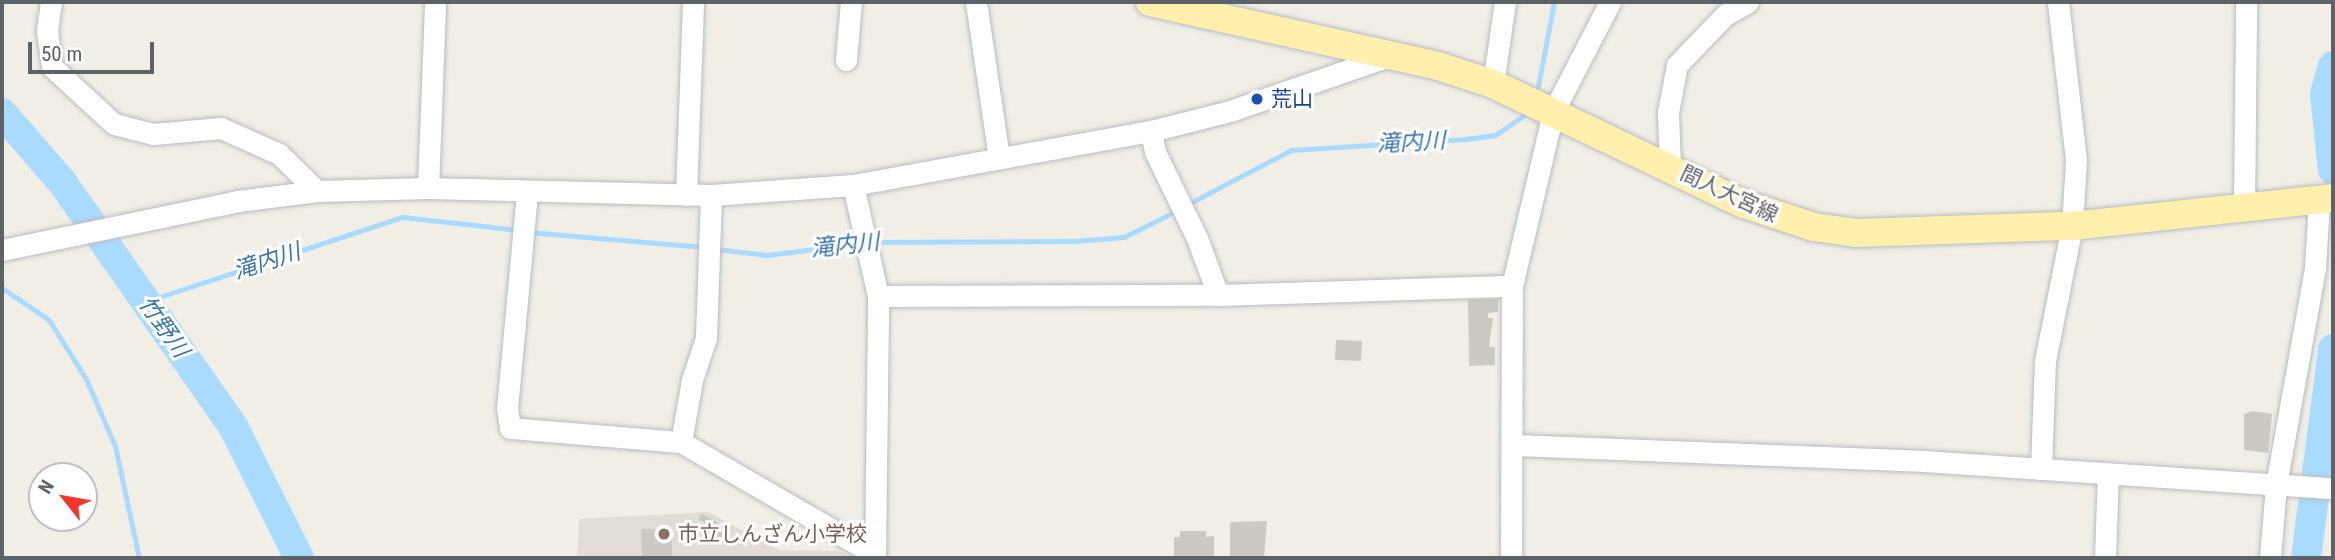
<!DOCTYPE html>
<html>
<head>
<meta charset="utf-8">
<style>
  body { margin:0 }
  #map { position:relative; width:2335px; height:560px; overflow:hidden; background:#f1eee6; font-family:"Roboto Condensed","Noto Sans JP",sans-serif }
  div>[style] { position:absolute }
  [style*='--x'] { left:calc(var(--x)*1px); top:calc(var(--y)*1px); width:calc(var(--w)*1px); rotate:calc(var(--a)*1deg) }
  .education>* { inset:0; background:#e1ddd4 }
  .stream>* { height:5px; margin:-2.5px; padding:0 2.5px; transform-origin:2.5px; border-radius:2.5px; background:#a8dbff }
  .river>* { height:30px; margin:-15px; padding:0 15px; transform-origin:15px; border-radius:15px; background:#a8dbff }
  .building>* { inset:0; background:#ccc9c3 }
  .roads { filter:drop-shadow(0 0 2px #b8bcc0) drop-shadow(0 0 2px #b8bcc0) }
  .minor>* { height:21px; margin:-10.5px; padding:0 10.5px; transform-origin:10.5px; border-radius:10.5px; background:#fff }
  .major>* { height:28px; margin:-14px; padding:0 14px; transform-origin:14px; border-radius:14px; background:#fff0ad }
  .dots>* { width:19px; height:19px; translate:-50% -50%; box-sizing:border-box; border:4px solid #fff; border-radius:50% }
  span { translate:-50% -50%; white-space:nowrap; text-align:center; line-height:1.15; -webkit-text-stroke:6px #fff; paint-order:stroke }
  .transit-label { font-size:21px; color:#164399 }
  .left { translate:0 -50%; text-align:left }
  .street-label { font-size:21px; color:#5d6267 }
  .education-label { font-size:21px; color:#785e54 }
  .water-label { font-size:23px; color:#3a75af; font-style:italic }
  .frame { position:absolute; inset:0; border:4px solid #5d6267; pointer-events:none }
  .north { position:absolute; left:28px; top:462px; width:70px; height:70px; box-sizing:border-box; background:#fff; border:2px solid #bec0c2; border-radius:50%; rotate:301deg; font-size:19px; font-weight:700; line-height:28px; text-align:center; color:#5d6267 }
  .north::after { content:''; display:block; margin:auto; width:24px; height:32px; background:#f43529; clip-path:polygon(50% 0,100% 100%,50% 72%,0 100%) }
  .scale { position:absolute; left:28px; top:42px; width:126px; height:32px; box-sizing:border-box; border:4px solid #5d6267; border-top:0; padding-left:9px; font-size:21px; line-height:24px; white-space:nowrap; color:#5d6267; -webkit-text-stroke:5px #fff; paint-order:stroke }
</style>
</head>
<body>
<div id="map">
  <div class="education">
    <div style="clip-path:polygon(708px 512px,779px 550px,839px 551px,855px 558px,577px 558px,579px 519px)"></div>
  </div>
  <div class="stream">
    <div style="--x:1538;--y:86;--w:86;--a:-79.2"></div>
    <div style="--x:1186;--y:205;--w:119;--a:-27.6"></div>
    <div style="--x:1291;--y:150;--w:175;--a:-3.6"></div>
    <div style="--x:1466;--y:139;--w:29;--a:-8"></div>
    <div style="--x:1495;--y:135;--w:41;--a:-34.1"></div>
    <div style="--x:528;--y:232;--w:176;--a:4.9"></div>
    <div style="--x:872;--y:242;--w:202;--a:-0.3"></div>
    <div style="--x:1074;--y:241;--w:50;--a:-4.6"></div>
    <div style="--x:1124;--y:237;--w:60;--a:-26.6"></div>
    <div style="--x:716;--y:249;--w:51;--a:6.7"></div>
    <div style="--x:767;--y:255;--w:96;--a:-7.2"></div>
    <div style="--x:2;--y:288;--w:57;--a:34.2"></div>
    <div style="--x:49;--y:320;--w:70;--a:57.9"></div>
    <div style="--x:86;--y:379;--w:73;--a:66.6"></div>
    <div style="--x:115;--y:446;--w:115;--a:77.9"></div>
    <div style="--x:147;--y:301;--w:269;--a:-18.2"></div>
    <div style="--x:403;--y:217;--w:116;--a:6.4"></div>
  </div>
  <div class="river">
    <div style="--x:2333;--y:66;--w:29;--a:106"></div>
    <div style="--x:2325;--y:94;--w:76;--a:84"></div>
    <div style="--x:2;--y:113;--w:91;--a:49"></div>
    <div style="--x:62;--y:182;--w:300;--a:55"></div>
    <div style="--x:234;--y:428;--w:145;--a:63.4"></div>
    <div style="--x:2306;--y:558;--w:211;--a:-82.6"></div>
  </div>
  <div class="building">
    <div style="clip-path:polygon(1498px 299px,1498px 312px,1488px 313px,1488px 318px,1493px 318px,1489px 347px,1495px 347px,1495px 365px,1469px 366px,1468px 300px)"></div>
    <div style="clip-path:polygon(1336px 340px,1362px 341px,1361px 361px,1335px 360px)"></div>
    <div style="clip-path:polygon(2253px 411px,2272px 414px,2268px 453px,2244px 450px,2244px 414px)"></div>
    <div style="clip-path:polygon(701px 513px,730px 530px,722px 543px,705px 533px,709px 525px,698px 519px)"></div>
    <div style="clip-path:polygon(1267px 521px,1264px 558px,1230px 558px,1230px 522px)"></div>
    <div style="clip-path:polygon(641px 529px,672px 529px,672px 558px,642px 558px)"></div>
    <div style="clip-path:polygon(1180px 531px,1206px 531px,1206px 537px,1214px 536px,1214px 558px,1174px 558px,1174px 537px,1180px 537px)"></div>
  </div>
  <div class="roads">
    <div class="minor">
      <div style="--x:51;--y:2;--w:29;--a:98"></div>
      <div style="--x:47;--y:31;--w:36;--a:82"></div>
      <div style="--x:52;--y:67;--w:84;--a:42.6"></div>
      <div style="--x:114;--y:124;--w:40;--a:14.4"></div>
      <div style="--x:153;--y:134;--w:68;--a:-5"></div>
      <div style="--x:221;--y:128;--w:64;--a:24.1"></div>
      <div style="--x:279;--y:154;--w:53;--a:44.2"></div>
      <div style="--x:976;--y:2;--w:158;--a:81.6"></div>
      <div style="--x:846;--y:60;--w:58;--a:-85.1"></div>
      <div style="--x:1493;--y:84;--w:83;--a:-81.7"></div>
      <div style="--x:1151;--y:131;--w:21;--a:79"></div>
      <div style="--x:1155;--y:152;--w:96;--a:64"></div>
      <div style="--x:1197;--y:238;--w:61;--a:69.8"></div>
      <div style="--x:1670;--y:167;--w:55;--a:-92.1"></div>
      <div style="--x:1668;--y:112;--w:48;--a:-79.2"></div>
      <div style="--x:1677;--y:65;--w:69;--a:-46.2"></div>
      <div style="--x:1725;--y:15;--w:26;--a:-29"></div>
      <div style="--x:853;--y:185;--w:114;--a:77.3"></div>
      <div style="--x:428;--y:188;--w:186;--a:-87.8"></div>
      <div style="--x:527;--y:193;--w:215;--a:95.3"></div>
      <div style="--x:507;--y:407;--w:21;--a:82"></div>
      <div style="--x:510;--y:428;--w:172;--a:4.7"></div>
      <div style="--x:681;--y:442;--w:223;--a:30.1"></div>
      <div style="--x:686;--y:195;--w:193;--a:-87.9"></div>
      <div style="--x:2244;--y:209;--w:207;--a:-89.4"></div>
      <div style="--x:2;--y:250;--w:241;--a:-11.7"></div>
      <div style="--x:238;--y:201;--w:80;--a:-7.2"></div>
      <div style="--x:317;--y:191;--w:111;--a:-1.5"></div>
      <div style="--x:428;--y:188;--w:283;--a:1.4"></div>
      <div style="--x:711;--y:195;--w:142;--a:-4"></div>
      <div style="--x:853;--y:185;--w:303;--a:-10.3"></div>
      <div style="--x:1151;--y:131;--w:81;--a:-14.2"></div>
      <div style="--x:1230;--y:111;--w:168;--a:-19.1"></div>
      <div style="--x:681;--y:442;--w:63;--a:-79.9"></div>
      <div style="--x:692;--y:380;--w:44;--a:-71.6"></div>
      <div style="--x:706;--y:338;--w:143;--a:-88"></div>
      <div style="--x:1513;--y:445;--w:410;--a:2.2"></div>
      <div style="--x:1923;--y:461;--w:411;--a:3.8"></div>
      <div style="--x:2041;--y:469;--w:108;--a:-87.9"></div>
      <div style="--x:2045;--y:361;--w:138;--a:-78.7"></div>
      <div style="--x:2072;--y:226;--w:66;--a:-86.5"></div>
      <div style="--x:2076;--y:160;--w:159;--a:-96.5"></div>
      <div style="--x:875;--y:558;--w:262;--a:-89.3"></div>
      <div style="--x:878;--y:296;--w:340;--a:-0.2"></div>
      <div style="--x:1218;--y:295;--w:294;--a:-1.8"></div>
      <div style="--x:1512;--y:286;--w:179;--a:-76.7"></div>
      <div style="--x:1553;--y:112;--w:124;--a:-62.6"></div>
      <div style="--x:1511;--y:558;--w:272;--a:-89.8"></div>
      <div style="--x:2105;--y:558;--w:84;--a:-88"></div>
      <div style="--x:2270;--y:558;--w:73;--a:-85.3"></div>
      <div style="--x:2276;--y:485;--w:220;--a:-79.8"></div>
      <div style="--x:2315;--y:268;--w:68;--a:-86.6"></div>
    </div>
    <div class="major">
      <div style="--x:1150;--y:2;--w:295;--a:12.5"></div>
      <div style="--x:1438;--y:66;--w:58;--a:18.1"></div>
      <div style="--x:1493;--y:84;--w:278;--a:25.6"></div>
      <div style="--x:1744;--y:204;--w:74;--a:18.2"></div>
      <div style="--x:1814;--y:227;--w:42;--a:8.1"></div>
      <div style="--x:1856;--y:233;--w:216;--a:-1.9"></div>
      <div style="--x:2072;--y:226;--w:262;--a:-6.1"></div>
    </div>
  </div>
  <div class="dots">
    <div style="left:1257px;top:99px;background:#1a4fb4"></div>
    <div style="left:664px;top:534px;background:#8d6e63"></div>
  </div>
  <div class="transit-label">
    <span class="left" style="left:1271px;top:99px">荒山</span>
  </div>
  <div class="street-label">
    <span style="left:1729px;top:194px;rotate:25deg">間人大宮線</span>
  </div>
  <div class="education-label">
    <span class="left" style="left:678px;top:534px">市立しんざん小学校</span>
  </div>
  <div class="water-label">
    <span style="left:1411px;top:143px;rotate:-3deg">滝内川</span>
    <span style="left:845px;top:246px;rotate:-6deg">滝内川</span>
    <span style="left:267px;top:262px;rotate:-18deg">滝内川</span>
    <span style="left:163px;top:327px;rotate:55deg">竹野川</span>
  </div>
  <div class="frame"></div>
  <div class="north">N</div>
  <div class="scale">50 m</div>
</div>
</body>
</html>
